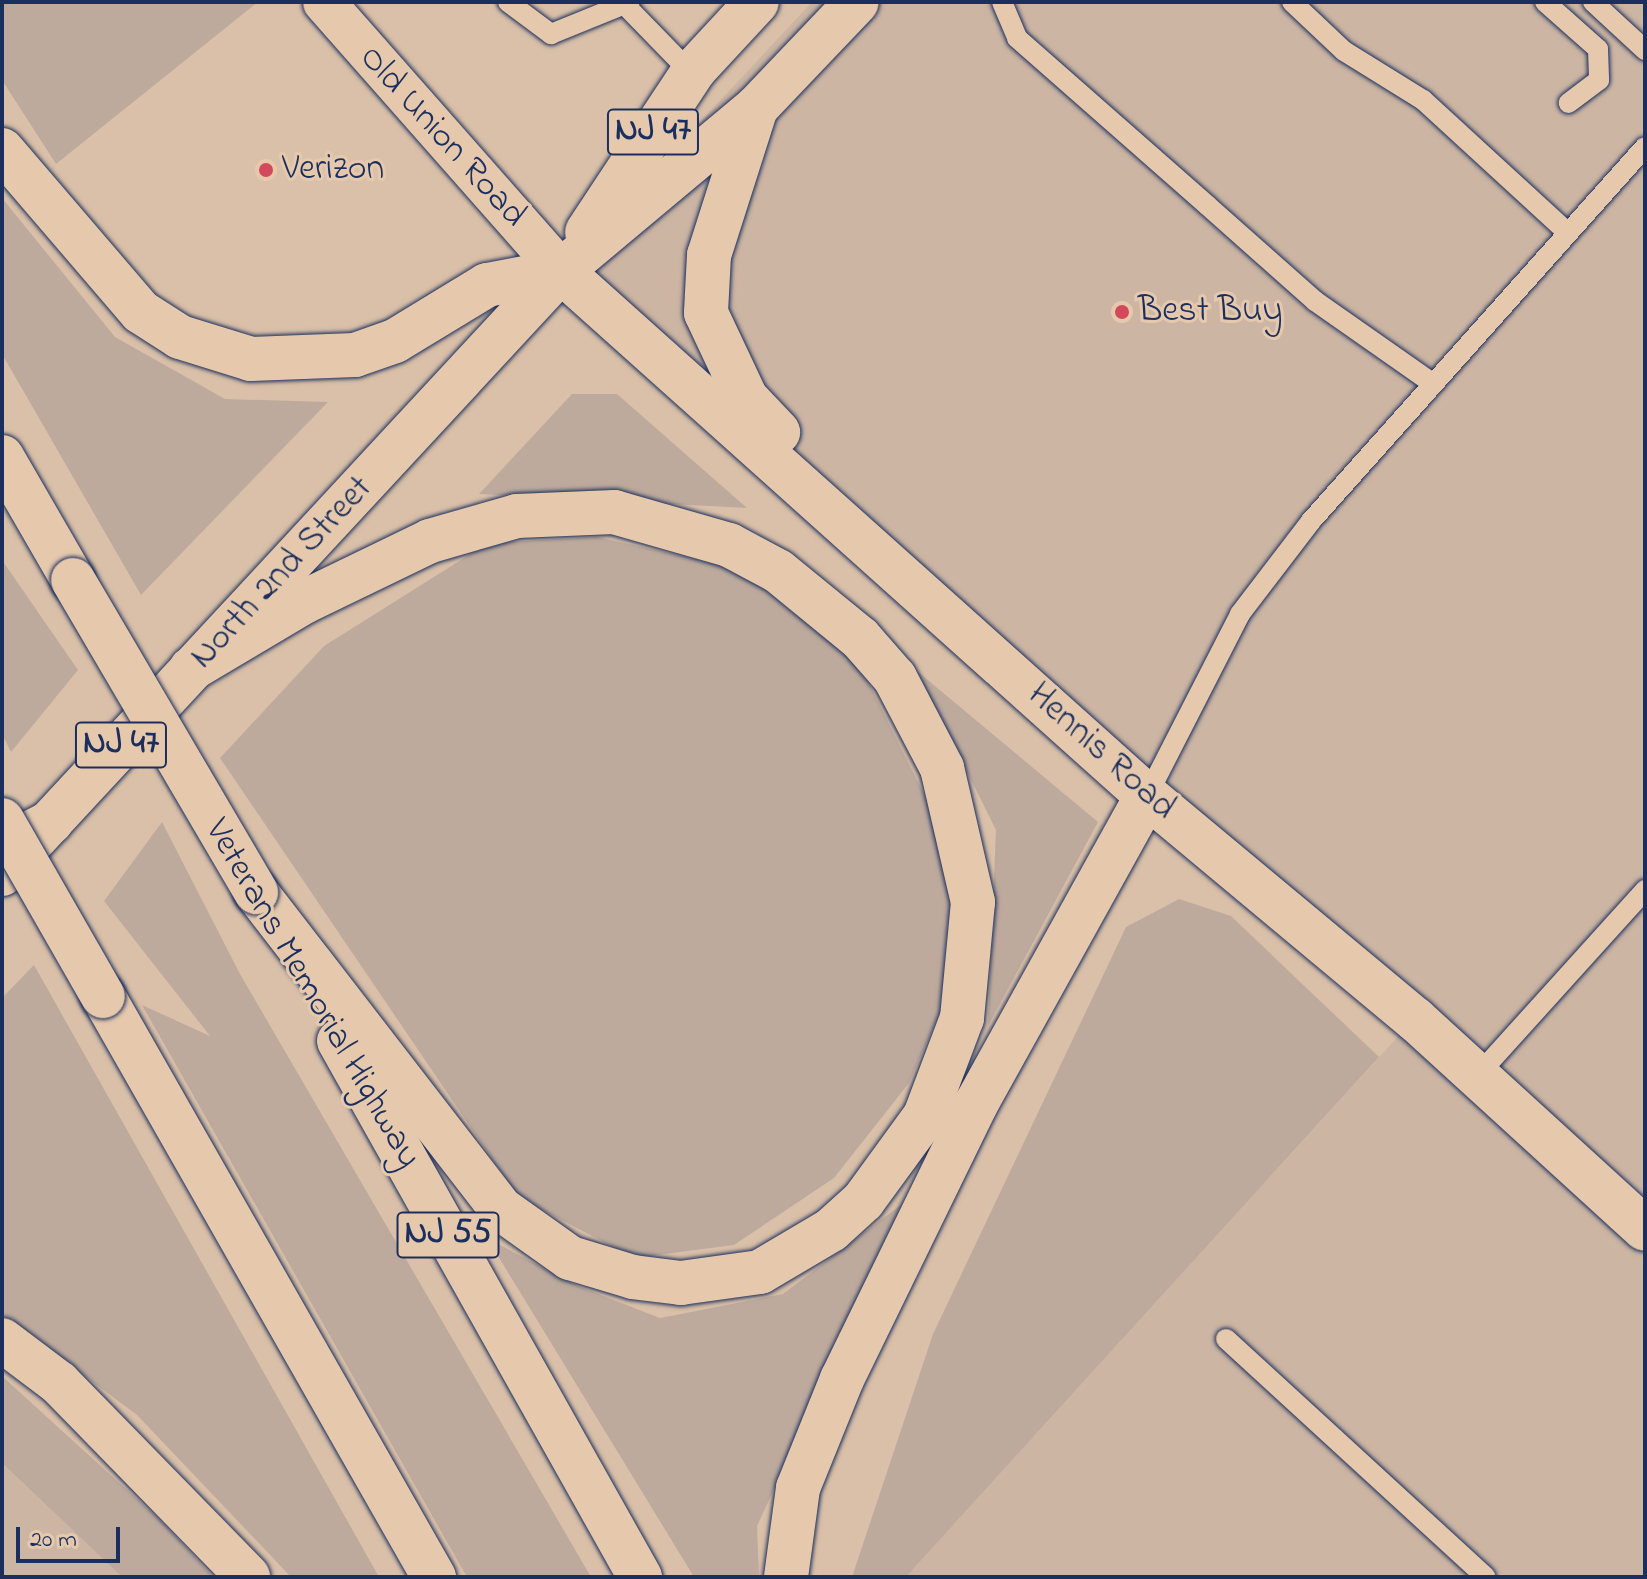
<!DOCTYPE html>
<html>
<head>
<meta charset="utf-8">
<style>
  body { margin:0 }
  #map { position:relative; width:1647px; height:1579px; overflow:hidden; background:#dac0a8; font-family:"Indie Flower",sans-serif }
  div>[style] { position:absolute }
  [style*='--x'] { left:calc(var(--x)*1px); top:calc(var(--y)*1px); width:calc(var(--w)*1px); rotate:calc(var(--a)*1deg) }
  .built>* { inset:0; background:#ccb5a3 }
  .green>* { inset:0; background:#beaa9d }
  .roads { filter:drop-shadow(0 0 2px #1b2f5e) drop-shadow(0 0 2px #1b2f5e) }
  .service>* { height:20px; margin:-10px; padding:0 10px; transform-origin:10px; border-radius:10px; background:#e6c9ad }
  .minor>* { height:42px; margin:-21px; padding:0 21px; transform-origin:21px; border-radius:21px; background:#e6c9ad }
  .tertiary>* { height:44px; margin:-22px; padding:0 22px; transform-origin:22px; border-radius:22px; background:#e6c9ad }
  .primary>* { height:44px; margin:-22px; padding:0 22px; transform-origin:22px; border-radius:22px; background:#e6c9ad }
  .motorway>* { height:44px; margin:-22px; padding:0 22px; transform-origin:22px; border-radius:22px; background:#e6c9ad }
  .bridges { filter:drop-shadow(0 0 2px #1b2f5e) drop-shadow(0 0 2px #1b2f5e) }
  .motorway-bridge>* { height:44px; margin:-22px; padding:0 22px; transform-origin:22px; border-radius:22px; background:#e6c9ad }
  .dots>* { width:22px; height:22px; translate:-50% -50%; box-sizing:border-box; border:4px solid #e6c9ad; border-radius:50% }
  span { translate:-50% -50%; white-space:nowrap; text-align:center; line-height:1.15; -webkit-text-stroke:6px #e6c9ad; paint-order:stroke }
  .shield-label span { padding:2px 6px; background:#e6c9ad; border:2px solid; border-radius:6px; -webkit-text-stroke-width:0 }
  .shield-label { font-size:34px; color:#1b2f5e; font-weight:700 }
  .street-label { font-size:36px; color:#1b2f5e }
  .poi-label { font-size:36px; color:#1b2f5e }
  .left { translate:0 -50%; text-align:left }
  .frame { position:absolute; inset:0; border:4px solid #1b2f5e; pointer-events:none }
  .scale { position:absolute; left:16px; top:1527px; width:104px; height:36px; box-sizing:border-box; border:4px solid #1b2f5e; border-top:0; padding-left:10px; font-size:24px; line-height:28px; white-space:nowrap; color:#1b2f5e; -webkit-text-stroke:6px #e6c9ad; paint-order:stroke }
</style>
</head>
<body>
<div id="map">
  <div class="built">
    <div style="clip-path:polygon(812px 2px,1645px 2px,1645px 1577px,906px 1577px,1414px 1019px,561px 271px)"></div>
    <div style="clip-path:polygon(2px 1463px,122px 1577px,2px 1577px)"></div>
  </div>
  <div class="green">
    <div style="clip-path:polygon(2px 2px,258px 2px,56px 164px,2px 80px)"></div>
    <div style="clip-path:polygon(2px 198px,115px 337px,225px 399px,328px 402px,141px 595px,2px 354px)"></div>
    <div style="clip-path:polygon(572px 394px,617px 394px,747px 508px,479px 494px)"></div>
    <div style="clip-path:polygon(597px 537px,737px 568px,859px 664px,955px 856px,955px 978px,909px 1083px,834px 1178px,734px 1245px,634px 1258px,518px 1197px,220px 758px,324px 646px,488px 543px)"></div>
    <div style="clip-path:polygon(2px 560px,78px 670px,11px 752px,2px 734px)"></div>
    <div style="clip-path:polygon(917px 671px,1098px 822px,988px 1026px,996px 830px)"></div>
    <div style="clip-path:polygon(162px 822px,240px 974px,591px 1577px,467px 1577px,142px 1005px,210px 1036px,104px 901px)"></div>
    <div style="clip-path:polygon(1179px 899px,1231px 916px,1379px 1057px,906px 1577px,852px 1577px,933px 1334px,1126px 927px)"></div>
    <div style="clip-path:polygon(34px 965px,379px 1577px,291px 1577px,137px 1415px,2px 1314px,2px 998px)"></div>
    <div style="clip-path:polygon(910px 1198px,757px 1526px,759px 1577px,694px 1577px,487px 1238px,575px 1285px,660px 1318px,783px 1294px)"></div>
    <div style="clip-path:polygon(2px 1376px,161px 1521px,213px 1577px,122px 1577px,2px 1463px)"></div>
  </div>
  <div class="roads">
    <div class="service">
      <div style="--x:508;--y:2;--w:54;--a:36.7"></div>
      <div style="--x:551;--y:34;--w:85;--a:-22.1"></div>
      <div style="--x:1002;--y:2;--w:39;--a:67"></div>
      <div style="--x:1017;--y:38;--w:254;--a:41.3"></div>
      <div style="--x:1208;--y:206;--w:143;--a:41.6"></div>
      <div style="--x:1315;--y:301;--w:143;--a:35"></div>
      <div style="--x:1292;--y:2;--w:71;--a:43.3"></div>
      <div style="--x:1344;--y:51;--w:93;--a:31.8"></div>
      <div style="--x:1423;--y:100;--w:194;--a:42.5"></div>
      <div style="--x:1545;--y:2;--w:71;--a:41.6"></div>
      <div style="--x:1598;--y:49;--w:31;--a:88"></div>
      <div style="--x:1599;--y:80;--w:38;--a:143"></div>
      <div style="--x:1593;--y:2;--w:71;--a:42.7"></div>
      <div style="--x:625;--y:5;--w:96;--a:45.8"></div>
      <div style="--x:1147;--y:796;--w:204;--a:-62.9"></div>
      <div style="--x:1240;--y:614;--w:117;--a:-52.6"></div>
      <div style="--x:1311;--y:521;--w:501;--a:-48.23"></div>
      <div style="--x:1477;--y:1076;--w:251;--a:-47.9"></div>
      <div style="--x:1226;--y:1339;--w:352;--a:42.5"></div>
    </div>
    <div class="minor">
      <div style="--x:324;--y:2;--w:359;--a:48.6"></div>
    </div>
    <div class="tertiary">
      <div style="--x:1147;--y:796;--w:349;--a:39.8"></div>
      <div style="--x:1415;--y:1019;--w:311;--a:42.4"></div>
    </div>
    <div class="primary">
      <div style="--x:756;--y:108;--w:154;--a:107.7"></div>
      <div style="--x:709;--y:255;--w:58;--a:93"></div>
      <div style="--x:706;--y:313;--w:94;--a:64.8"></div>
      <div style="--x:746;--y:398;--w:47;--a:46.7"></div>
      <div style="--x:587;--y:232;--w:196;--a:-56.5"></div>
      <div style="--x:695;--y:69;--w:91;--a:-47.2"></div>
      <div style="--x:561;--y:271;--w:787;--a:41.86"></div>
      <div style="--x:2;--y:874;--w:822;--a:-47.17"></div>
      <div style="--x:561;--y:271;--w:254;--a:-39.9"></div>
      <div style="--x:756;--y:108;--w:146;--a:-46.4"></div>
    </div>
    <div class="motorway">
      <div style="--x:2;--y:150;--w:213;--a:49.4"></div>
      <div style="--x:141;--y:312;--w:46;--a:32.7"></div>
      <div style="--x:180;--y:337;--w:74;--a:17.2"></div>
      <div style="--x:251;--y:359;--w:104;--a:-2.2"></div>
      <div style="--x:355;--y:355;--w:42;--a:-19.3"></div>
      <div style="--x:395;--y:341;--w:108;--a:-31.3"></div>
      <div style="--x:487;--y:285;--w:75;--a:-10.7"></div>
      <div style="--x:2;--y:457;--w:142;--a:60"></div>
      <div style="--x:191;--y:669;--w:131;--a:-30.7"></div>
      <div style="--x:304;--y:602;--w:140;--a:-25.8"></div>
      <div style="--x:430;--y:541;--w:91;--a:-16"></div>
      <div style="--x:517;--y:516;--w:97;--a:-2.4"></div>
      <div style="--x:614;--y:512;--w:120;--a:16"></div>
      <div style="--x:729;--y:545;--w:55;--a:28"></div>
      <div style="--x:778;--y:571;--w:106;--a:39.3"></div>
      <div style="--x:860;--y:638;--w:53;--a:48.8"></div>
      <div style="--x:895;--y:678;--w:102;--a:62.4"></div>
      <div style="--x:942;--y:768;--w:138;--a:77"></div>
      <div style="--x:973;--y:902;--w:117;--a:95.4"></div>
      <div style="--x:962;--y:1018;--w:105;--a:110.7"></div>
      <div style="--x:925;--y:1116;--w:105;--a:126.1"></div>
      <div style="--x:863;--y:1201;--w:43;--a:137.8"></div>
      <div style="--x:831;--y:1230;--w:82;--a:149.4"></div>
      <div style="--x:760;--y:1272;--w:80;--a:172.1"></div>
      <div style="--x:681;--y:1283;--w:48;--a:-172.9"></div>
      <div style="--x:633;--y:1277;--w:66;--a:-163.2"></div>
      <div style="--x:570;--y:1258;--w:85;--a:-144.6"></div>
      <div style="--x:501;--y:1209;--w:401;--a:-127.7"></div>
      <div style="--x:2;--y:847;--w:55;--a:-27"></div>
      <div style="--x:103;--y:996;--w:669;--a:60.33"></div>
      <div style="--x:339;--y:1041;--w:615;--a:60.68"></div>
      <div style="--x:2;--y:1340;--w:71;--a:37"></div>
      <div style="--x:59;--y:1383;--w:271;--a:45.7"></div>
      <div style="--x:786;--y:1577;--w:90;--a:-82.3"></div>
      <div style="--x:798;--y:1488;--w:118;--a:-68"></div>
      <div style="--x:842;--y:1379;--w:306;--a:-64"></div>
      <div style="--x:976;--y:1104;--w:352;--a:-61"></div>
    </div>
  </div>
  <div class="bridges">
    <div class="motorway-bridge">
      <div style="--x:73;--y:580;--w:362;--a:59.6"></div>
      <div style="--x:2;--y:820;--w:203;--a:60.2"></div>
    </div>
  </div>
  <div class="dots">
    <div style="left:266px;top:170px;background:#d1495b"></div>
    <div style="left:1122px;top:312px;background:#d1495b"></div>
  </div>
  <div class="shield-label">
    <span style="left:653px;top:132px">NJ 47</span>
    <span style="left:121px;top:745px">NJ 47</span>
    <span style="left:448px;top:1235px">NJ 55</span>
  </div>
  <div class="street-label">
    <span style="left:442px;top:137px;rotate:48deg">Old Union Road</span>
    <span style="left:282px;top:573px;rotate:-47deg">North 2nd Street</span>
    <span style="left:1101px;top:752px;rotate:42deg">Hennis Road</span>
    <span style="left:312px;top:994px;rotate:60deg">Veterans Memorial Highway</span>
  </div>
  <div class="poi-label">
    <span class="left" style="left:282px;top:170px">Verizon</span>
    <span class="left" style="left:1138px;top:312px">Best Buy</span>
  </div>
  <div class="frame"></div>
  <div class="scale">20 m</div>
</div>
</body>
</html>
